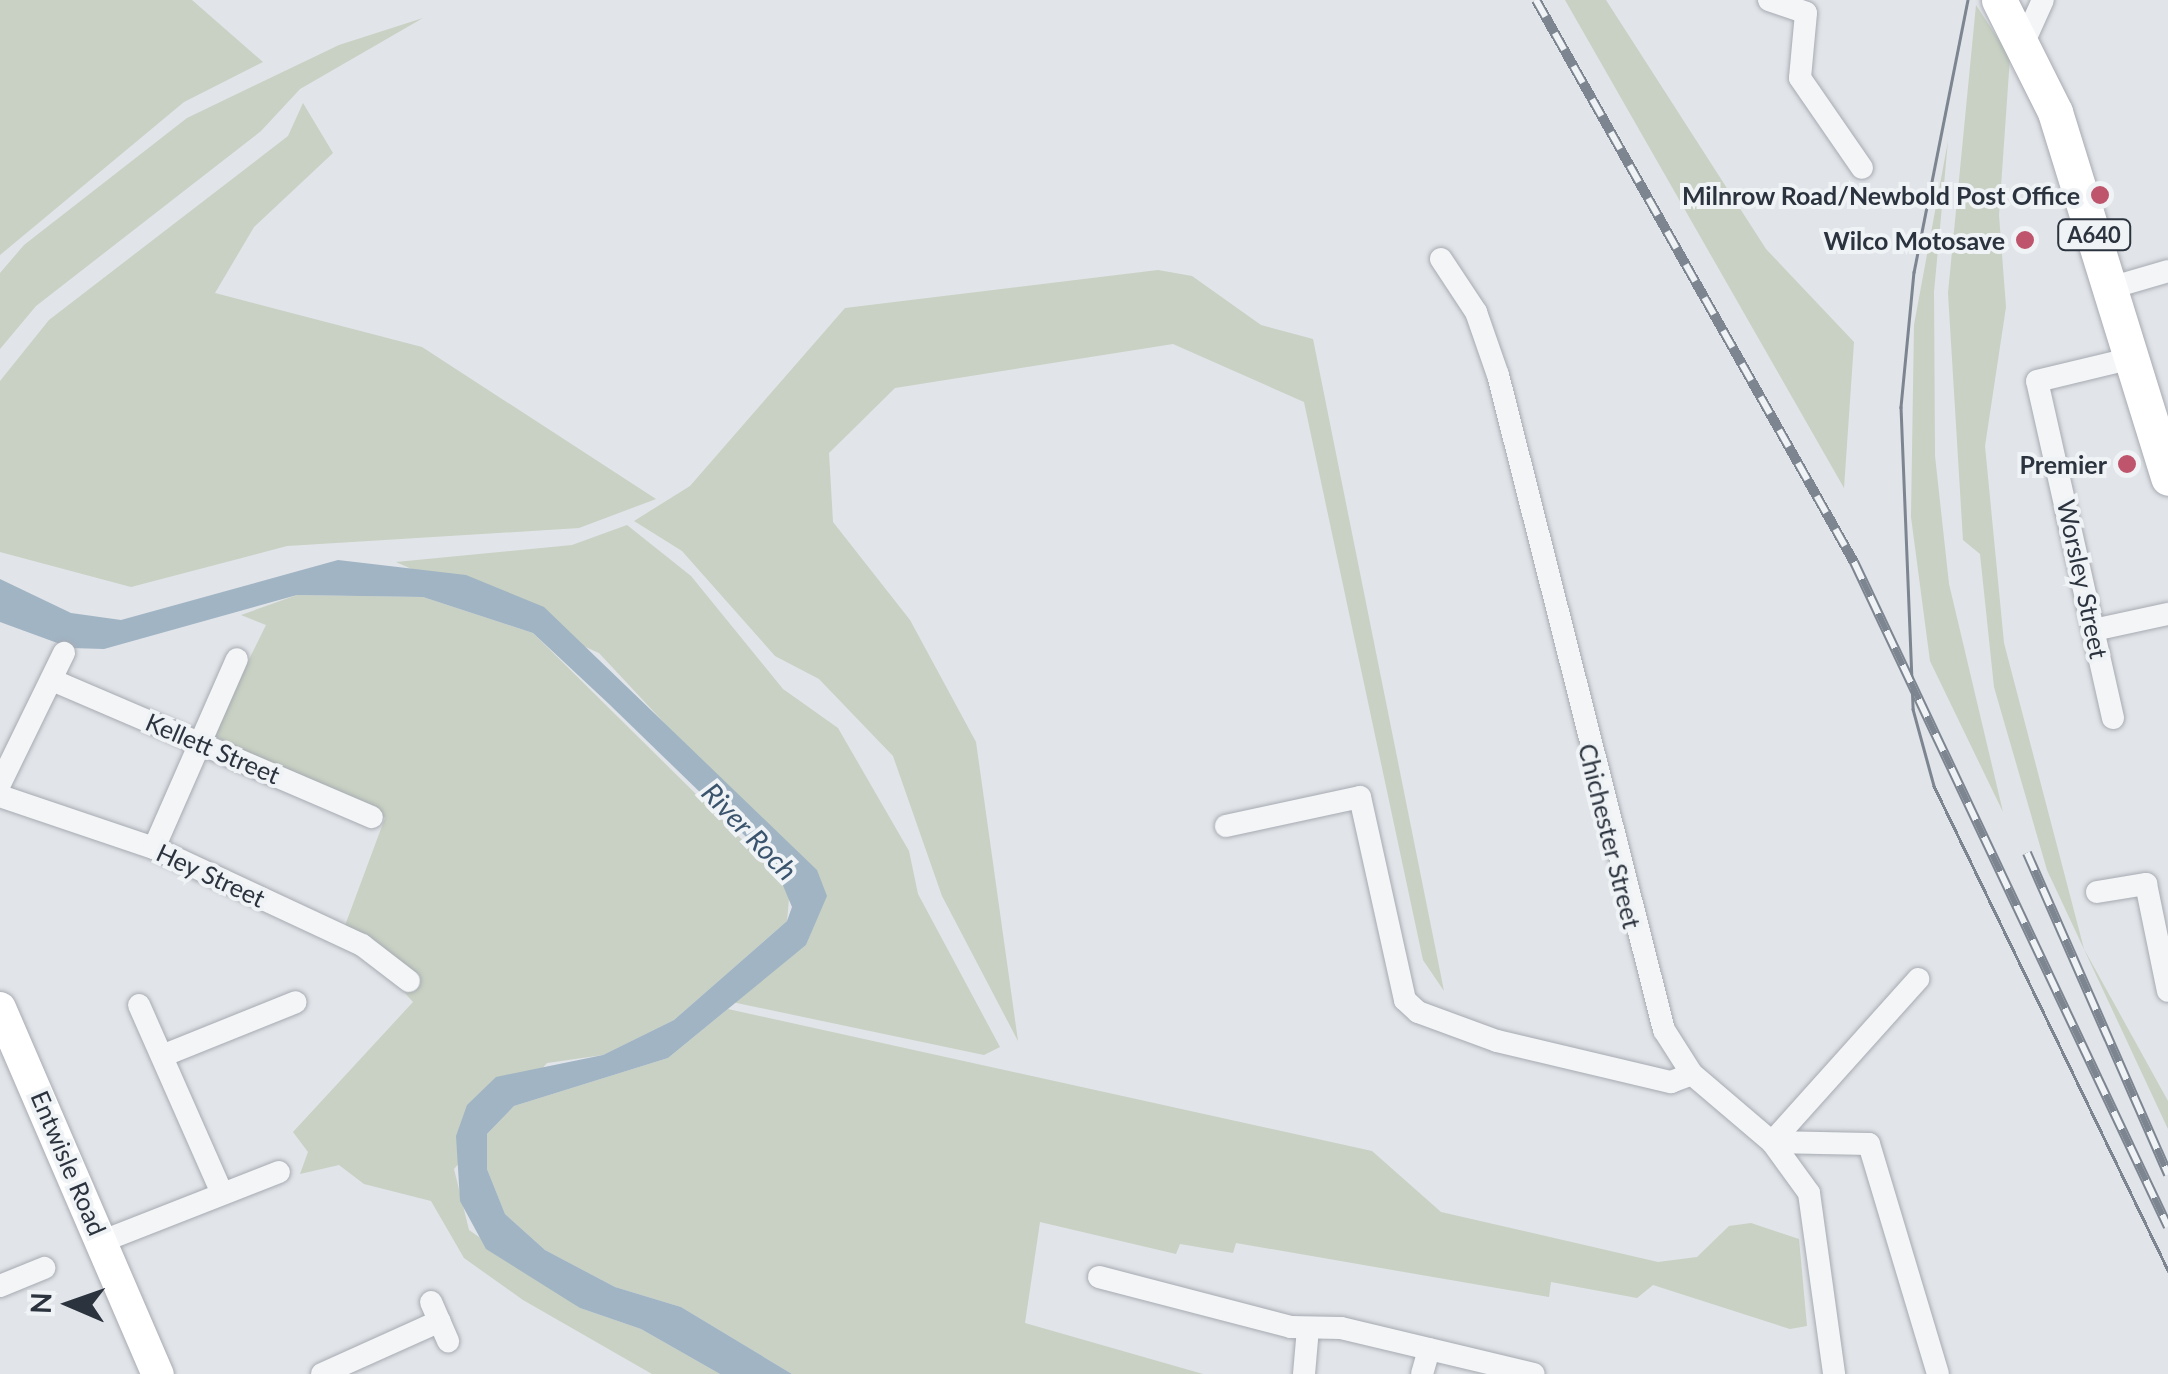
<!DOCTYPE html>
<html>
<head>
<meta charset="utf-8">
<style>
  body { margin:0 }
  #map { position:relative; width:2168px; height:1374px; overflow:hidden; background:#e1e4e8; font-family:Lato,sans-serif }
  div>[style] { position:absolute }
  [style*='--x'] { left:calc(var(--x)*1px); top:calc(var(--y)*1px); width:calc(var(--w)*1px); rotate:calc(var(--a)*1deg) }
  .green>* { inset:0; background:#c8d1c3 }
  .water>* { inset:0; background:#a0b4c4 }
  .roads { filter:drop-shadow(0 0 2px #a7abb2) drop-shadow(0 0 2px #a7abb2) }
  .minor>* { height:22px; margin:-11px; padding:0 11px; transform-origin:11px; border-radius:11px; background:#f3f5f7 }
  .secondary>* { height:32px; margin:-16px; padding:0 16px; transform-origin:16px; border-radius:16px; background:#fff }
  .primary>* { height:35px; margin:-17.5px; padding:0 17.5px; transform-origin:17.5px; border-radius:17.5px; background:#fff }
  .tram>* { height:2.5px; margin:-1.25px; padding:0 1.25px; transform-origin:1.25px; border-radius:1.25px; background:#7c8590 }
  .rail>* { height:10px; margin-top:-5px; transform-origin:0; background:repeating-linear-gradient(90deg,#f0f3f6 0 19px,#7c8590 0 38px); box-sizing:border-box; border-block:2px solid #7c8590 }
  .dots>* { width:28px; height:28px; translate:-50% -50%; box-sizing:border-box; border:5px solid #f0f3f6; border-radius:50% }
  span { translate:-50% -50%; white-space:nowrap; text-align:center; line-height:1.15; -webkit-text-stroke:8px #f0f3f6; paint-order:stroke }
  .shield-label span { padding:2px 8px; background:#f0f3f6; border:2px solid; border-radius:8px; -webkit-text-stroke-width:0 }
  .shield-label { font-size:22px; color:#2b333e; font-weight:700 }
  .poi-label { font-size:25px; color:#2b333e; font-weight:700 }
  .right { translate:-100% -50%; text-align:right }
  .street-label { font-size:25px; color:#2b333e }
  .water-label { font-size:28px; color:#3a546d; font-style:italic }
  .north { position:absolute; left:20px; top:1254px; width:100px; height:100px; -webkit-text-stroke:8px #f0f3f6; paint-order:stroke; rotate:272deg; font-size:28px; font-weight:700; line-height:40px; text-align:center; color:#2b333e }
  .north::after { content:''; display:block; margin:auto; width:35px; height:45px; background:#2b333e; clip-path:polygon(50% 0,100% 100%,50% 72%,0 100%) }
</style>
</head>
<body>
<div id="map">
  <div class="green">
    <div style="clip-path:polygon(0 0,192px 0,263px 62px,184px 102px,0 255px)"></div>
    <div style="clip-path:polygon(1565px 0,1606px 0,1766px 249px,1854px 342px,1844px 488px)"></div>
    <div style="clip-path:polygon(1976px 5px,2010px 57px,1999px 215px,2006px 307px,1985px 446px,2004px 643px,2084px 949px,2168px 1101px,2168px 1129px,2047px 870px,1994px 687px,1980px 554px,1963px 540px,1948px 293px)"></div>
    <div style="clip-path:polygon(423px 18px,300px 89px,261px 131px,36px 306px,0 349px,0 273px,24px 245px,187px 118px,339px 45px)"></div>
    <div style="clip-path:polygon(303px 103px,333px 153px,254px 227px,215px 293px,422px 347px,656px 499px,579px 528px,287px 546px,131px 587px,0 552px,0 381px,49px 320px,288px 136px)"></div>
    <div style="clip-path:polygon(1948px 141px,1934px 292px,1935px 456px,1949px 584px,2003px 812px,1930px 661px,1911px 517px,1914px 325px)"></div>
    <div style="clip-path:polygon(1158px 270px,1192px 276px,1261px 325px,1313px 339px,1444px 991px,1423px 960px,1304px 402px,1173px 344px,895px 388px,829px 453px,833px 522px,910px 620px,976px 742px,1018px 1041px,942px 896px,893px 756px,819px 679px,775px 656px,682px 551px,634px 521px,690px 486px,845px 308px)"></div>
    <div style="clip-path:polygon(627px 525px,691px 576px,783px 689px,838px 728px,909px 851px,918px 894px,1000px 1047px,984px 1055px,732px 1002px,806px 945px,826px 896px,599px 653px,396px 562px,572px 545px)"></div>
    <div style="clip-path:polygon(297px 595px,423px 597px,533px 633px,790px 887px,787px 921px,674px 1020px,603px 1055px,547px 1063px,454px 1169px,469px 1230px,580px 1308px,641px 1329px,720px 1374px,652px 1374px,523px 1300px,464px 1258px,431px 1201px,364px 1184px,339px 1165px,300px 1174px,308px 1152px,293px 1132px,413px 1002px,366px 950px,340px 939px,385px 818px,212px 735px,266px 625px,241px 615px)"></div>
    <div style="clip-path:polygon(728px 1009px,1372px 1151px,1441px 1212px,1658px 1262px,1697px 1257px,1729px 1226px,1751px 1223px,1799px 1239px,1807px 1326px,1790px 1329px,1653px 1285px,1637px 1298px,1551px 1282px,1549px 1297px,1236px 1243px,1233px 1253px,1180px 1244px,1176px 1254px,1040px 1222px,1025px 1323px,1203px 1374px,792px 1374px,681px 1307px,615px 1287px,545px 1250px,505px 1214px,487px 1169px,487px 1134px,514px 1106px,668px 1058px)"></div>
  </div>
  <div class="water">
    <div style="clip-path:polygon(338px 560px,466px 575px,544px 607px,817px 870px,827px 896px,806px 945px,668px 1058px,514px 1106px,487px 1134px,487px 1169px,505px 1214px,545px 1250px,615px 1287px,681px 1307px,792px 1374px,720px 1374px,641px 1329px,580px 1308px,486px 1249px,460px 1201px,456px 1136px,467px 1105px,496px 1077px,603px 1055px,674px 1020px,787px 921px,792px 907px,774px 864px,609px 704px,533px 633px,423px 597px,297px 595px,104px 649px,71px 648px,0 622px,0 579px,71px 613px,121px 620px)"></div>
  </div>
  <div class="roads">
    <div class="minor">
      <div style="--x:1769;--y:0;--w:39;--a:19"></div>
      <div style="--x:1806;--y:13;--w:65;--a:95.3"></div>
      <div style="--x:1800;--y:78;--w:109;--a:55.4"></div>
      <div style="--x:2024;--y:42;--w:46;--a:-65.7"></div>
      <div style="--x:1441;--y:259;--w:64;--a:56.6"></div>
      <div style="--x:1476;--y:312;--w:67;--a:70.8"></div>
      <div style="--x:1498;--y:375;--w:676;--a:75.78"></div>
      <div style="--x:1664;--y:1030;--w:52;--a:57.5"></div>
      <div style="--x:1692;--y:1074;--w:105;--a:40.4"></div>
      <div style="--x:1772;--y:1142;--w:63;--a:54"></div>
      <div style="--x:1809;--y:1193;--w:183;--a:82.1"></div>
      <div style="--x:2110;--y:288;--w:60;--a:-16.3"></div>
      <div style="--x:2094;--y:630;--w:76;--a:-12.2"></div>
      <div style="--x:52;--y:680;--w:348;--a:23.2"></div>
      <div style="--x:2113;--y:718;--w:345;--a:-102.7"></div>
      <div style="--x:2037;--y:381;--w:99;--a:-13.5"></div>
      <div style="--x:0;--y:784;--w:146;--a:-64"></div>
      <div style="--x:0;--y:796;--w:163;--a:18.7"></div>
      <div style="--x:154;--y:848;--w:230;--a:25"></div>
      <div style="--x:362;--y:945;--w:59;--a:37.5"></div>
      <div style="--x:1226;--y:826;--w:137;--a:-12.2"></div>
      <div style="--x:1360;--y:797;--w:208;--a:77.5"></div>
      <div style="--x:1405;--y:1000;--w:18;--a:43"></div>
      <div style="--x:1418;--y:1012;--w:84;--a:20.2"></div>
      <div style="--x:1497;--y:1041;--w:179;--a:13.3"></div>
      <div style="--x:1671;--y:1082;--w:22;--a:-21"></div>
      <div style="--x:154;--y:848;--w:206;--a:-66.3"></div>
      <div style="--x:2097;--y:892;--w:50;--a:-9.3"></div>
      <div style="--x:2146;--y:884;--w:109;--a:78.4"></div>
      <div style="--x:139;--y:1005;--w:206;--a:66.2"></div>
      <div style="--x:162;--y:1056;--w:144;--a:-21.9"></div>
      <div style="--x:1772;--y:1142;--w:97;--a:1.2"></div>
      <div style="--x:1869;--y:1144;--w:240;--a:73.3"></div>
      <div style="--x:1772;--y:1142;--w:219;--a:-48.1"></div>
      <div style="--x:103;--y:1241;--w:189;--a:-21.4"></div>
      <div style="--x:1099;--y:1277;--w:198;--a:14.6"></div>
      <div style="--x:1291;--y:1327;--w:50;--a:1.1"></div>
      <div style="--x:1341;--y:1328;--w:198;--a:13.4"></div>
      <div style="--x:0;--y:1286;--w:48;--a:-22.2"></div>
      <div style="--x:431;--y:1302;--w:43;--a:66.4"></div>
      <div style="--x:322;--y:1374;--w:129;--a:-24.2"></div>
      <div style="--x:1304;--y:1374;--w:46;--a:-85"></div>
      <div style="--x:1422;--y:1374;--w:26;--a:-74"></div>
    </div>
    <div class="secondary">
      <div style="--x:0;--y:1008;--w:399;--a:66.7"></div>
    </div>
    <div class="primary">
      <div style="--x:1999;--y:0;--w:125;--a:63.4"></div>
      <div style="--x:2055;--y:112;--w:383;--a:72.8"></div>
    </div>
  </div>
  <div class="tram">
    <div style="--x:1968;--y:0;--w:277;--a:101.2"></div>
    <div style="--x:1914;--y:272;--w:136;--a:95.5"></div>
    <div style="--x:1901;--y:407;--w:302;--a:87.7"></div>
    <div style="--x:1913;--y:709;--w:80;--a:74.7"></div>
    <div style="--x:1934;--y:786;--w:538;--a:64.2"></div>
  </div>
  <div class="rail">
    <div style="--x:1536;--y:0;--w:646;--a:60.5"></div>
    <div style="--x:1854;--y:562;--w:735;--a:64.72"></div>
    <div style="--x:2027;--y:853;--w:351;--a:66.3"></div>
  </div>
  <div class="dots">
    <div style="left:2100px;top:195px;background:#be556c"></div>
    <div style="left:2025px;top:240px;background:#be556c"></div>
    <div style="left:2127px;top:464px;background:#be556c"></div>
  </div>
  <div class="shield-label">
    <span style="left:2094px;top:235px">A640</span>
  </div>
  <div class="poi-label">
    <span class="right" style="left:2080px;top:195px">Milnrow Road/Newbold Post Office</span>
    <span class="right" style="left:2005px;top:240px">Wilco Motosave</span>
    <span class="right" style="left:2107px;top:464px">Premier</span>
  </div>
  <div class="street-label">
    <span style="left:2083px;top:579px;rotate:78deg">Worsley Street</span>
    <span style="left:213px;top:748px;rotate:23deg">Kellett Street</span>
    <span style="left:1610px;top:836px;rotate:76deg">Chichester Street</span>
    <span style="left:211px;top:875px;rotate:25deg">Hey Street</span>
    <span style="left:69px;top:1163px;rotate:67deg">Entwisle Road</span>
  </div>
  <div class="water-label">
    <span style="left:750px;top:831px;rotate:46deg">River Roch</span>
  </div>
  <div class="north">N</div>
</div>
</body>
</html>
